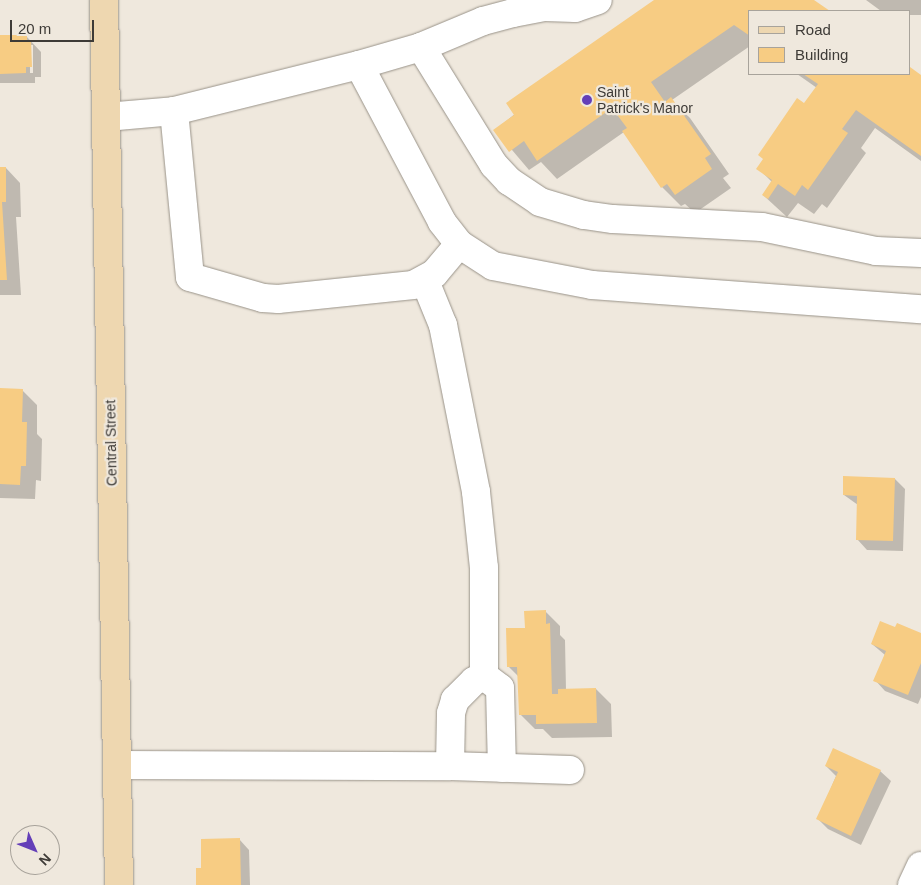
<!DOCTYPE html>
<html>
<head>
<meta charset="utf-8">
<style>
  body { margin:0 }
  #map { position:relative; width:921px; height:885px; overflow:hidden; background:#efe8dd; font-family:Helvetica,sans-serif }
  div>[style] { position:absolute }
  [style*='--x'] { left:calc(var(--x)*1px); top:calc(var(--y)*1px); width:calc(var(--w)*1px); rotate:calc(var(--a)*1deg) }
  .shadow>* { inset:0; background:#0003 }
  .building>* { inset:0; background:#f7cc83 }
  .roads { filter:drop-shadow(0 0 1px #999389) drop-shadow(0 0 1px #999389) }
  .minor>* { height:28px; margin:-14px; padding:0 14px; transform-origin:14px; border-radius:14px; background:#fff }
  .major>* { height:28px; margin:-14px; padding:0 14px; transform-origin:14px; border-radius:14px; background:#eed7b0 }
  .dots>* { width:14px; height:14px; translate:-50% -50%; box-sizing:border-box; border:2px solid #efe8dd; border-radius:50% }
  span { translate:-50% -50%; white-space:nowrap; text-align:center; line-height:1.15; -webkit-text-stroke:4.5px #efe8dd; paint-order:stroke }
  .poi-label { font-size:14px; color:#3e3b37 }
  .left { translate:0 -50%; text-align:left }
  .street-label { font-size:14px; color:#3e3b37 }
  .legend { position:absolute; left:748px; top:10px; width:162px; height:65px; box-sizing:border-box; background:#efe8dd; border:1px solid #a8a39b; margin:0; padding:6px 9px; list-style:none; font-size:15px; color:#3e3b37 }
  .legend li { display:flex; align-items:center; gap:10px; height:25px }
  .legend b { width:25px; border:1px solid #a8a39b }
  .north { position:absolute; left:10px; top:825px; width:50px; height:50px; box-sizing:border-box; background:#efe8dd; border:1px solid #a8a39b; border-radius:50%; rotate:134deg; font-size:14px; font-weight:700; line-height:20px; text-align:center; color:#3e3b37 }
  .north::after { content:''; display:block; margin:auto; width:18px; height:22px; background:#643fb8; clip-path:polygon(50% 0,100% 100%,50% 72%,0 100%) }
  .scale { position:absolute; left:10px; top:20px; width:84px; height:22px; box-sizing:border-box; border:2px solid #3e3b37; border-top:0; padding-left:6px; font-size:15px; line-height:18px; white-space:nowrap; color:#3e3b37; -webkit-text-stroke:4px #efe8dd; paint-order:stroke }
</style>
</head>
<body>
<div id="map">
  <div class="shadow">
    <div style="clip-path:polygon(656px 0,812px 0,828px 11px,750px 11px,750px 46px,672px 100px,690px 118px,729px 174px,723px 178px,731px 188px,695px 213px,685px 204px,681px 206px,662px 187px,624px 132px,557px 179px,541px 162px,529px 170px,495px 130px)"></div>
    <div style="clip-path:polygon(866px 0,921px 0,921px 15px,910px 15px,910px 11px,881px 11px)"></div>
    <div style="clip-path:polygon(evenodd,26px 36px,41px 52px,41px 77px,35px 77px,35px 83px,0 83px,0 37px,26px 36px,30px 45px,33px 45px,33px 73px,30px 73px,30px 45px)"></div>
    <div style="clip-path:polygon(910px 69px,921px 76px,921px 161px,875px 128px,861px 148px,866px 153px,827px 208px,822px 204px,814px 214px,798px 203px,787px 217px,763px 195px,772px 182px,758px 168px,817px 88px,797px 74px,910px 74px)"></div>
    <div style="clip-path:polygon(0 168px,6px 168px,20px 183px,21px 217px,16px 217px,21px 295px,0 295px)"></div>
    <div style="clip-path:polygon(0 390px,22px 390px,37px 405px,37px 434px,42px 439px,41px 481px,36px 480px,35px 499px,0 498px)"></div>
    <div style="clip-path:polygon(895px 479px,905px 489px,903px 551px,867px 550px,857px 539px,858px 505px,844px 495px)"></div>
    <div style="clip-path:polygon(545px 611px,560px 626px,560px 635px,565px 640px,566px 690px,596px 689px,611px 704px,612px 737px,552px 738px,543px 729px,535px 729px,520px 714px,519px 677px,508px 666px,526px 629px)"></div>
    <div style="clip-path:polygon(896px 629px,921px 635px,921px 697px,918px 704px,885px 691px,875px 680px,885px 655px,872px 644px)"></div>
    <div style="clip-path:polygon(826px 766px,880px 771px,891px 781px,861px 845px,828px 829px,818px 819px,836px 776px)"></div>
    <div style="clip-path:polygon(239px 839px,249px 850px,250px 885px,198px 885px,202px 869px)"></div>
  </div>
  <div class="building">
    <div style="clip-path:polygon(654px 0,814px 0,830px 11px,750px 11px,750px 36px,734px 25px,651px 82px,665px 102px,671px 97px,711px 154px,705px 158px,712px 169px,675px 195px,667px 184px,661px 188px,622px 131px,627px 128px,612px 108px,537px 161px,524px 141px,509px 152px,493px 130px,514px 115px,506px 103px)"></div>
    <div style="clip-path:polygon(0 35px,27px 35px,27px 41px,31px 40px,32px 67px,26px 67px,26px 73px,0 74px)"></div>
    <div style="clip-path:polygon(910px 67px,921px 75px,921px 156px,856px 110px,842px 129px,848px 133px,808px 190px,802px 185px,795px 196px,778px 184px,768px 199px,762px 195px,772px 180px,756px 169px,763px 159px,758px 155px,797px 98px,804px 103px,818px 84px,803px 74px,910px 74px)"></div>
    <div style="clip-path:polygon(0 167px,6px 167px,6px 202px,2px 202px,7px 280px,0 280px)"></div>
    <div style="clip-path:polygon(0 388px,23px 389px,22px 422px,27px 422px,26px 466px,21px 466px,20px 485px,0 484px)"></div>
    <div style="clip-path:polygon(843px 476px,895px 478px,893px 541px,856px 540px,857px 496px,843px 495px)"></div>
    <div style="clip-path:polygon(546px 610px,546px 624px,550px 623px,552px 694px,558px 694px,558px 689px,596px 688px,597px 723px,536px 724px,536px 715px,519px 715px,517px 667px,507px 667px,506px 628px,525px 628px,524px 611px)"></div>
    <div style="clip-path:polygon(880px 621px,895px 627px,897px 623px,921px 633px,921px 663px,908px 695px,873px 681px,886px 651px,871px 644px)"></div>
    <div style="clip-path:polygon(833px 748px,881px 770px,851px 836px,816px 819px,838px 772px,825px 766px)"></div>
    <div style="clip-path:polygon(240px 838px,241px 885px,196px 885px,196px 868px,201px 868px,201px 839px)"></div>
  </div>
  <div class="roads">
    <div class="minor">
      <div style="--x:421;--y:47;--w:139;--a:58.3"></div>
      <div style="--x:494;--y:165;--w:22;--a:47"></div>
      <div style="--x:509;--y:181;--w:37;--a:34"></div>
      <div style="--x:540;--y:202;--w:46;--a:16.5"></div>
      <div style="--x:584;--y:215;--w:29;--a:8"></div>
      <div style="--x:613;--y:219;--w:149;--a:3.1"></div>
      <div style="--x:762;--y:227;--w:116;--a:11.9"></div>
      <div style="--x:876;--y:251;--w:45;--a:2.5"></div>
      <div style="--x:359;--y:65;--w:178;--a:62.1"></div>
      <div style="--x:442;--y:222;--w:28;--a:52"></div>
      <div style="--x:459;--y:244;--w:40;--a:32.9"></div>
      <div style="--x:493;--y:266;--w:101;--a:10.9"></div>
      <div style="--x:592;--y:285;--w:330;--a:4.2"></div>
      <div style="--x:174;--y:111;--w:167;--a:84.5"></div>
      <div style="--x:190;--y:277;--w:76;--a:16"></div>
      <div style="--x:263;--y:298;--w:15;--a:4"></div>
      <div style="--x:278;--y:299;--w:136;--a:-5.9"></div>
      <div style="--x:413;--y:285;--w:24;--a:-28"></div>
      <div style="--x:434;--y:274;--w:39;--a:-50"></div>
      <div style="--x:106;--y:117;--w:68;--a:-5"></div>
      <div style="--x:174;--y:111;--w:191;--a:-14"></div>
      <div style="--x:359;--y:65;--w:65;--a:-16.2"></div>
      <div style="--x:421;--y:47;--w:67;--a:-22.8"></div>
      <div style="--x:483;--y:21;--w:31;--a:-15"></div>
      <div style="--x:513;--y:13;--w:33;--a:-11"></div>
      <div style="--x:545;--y:7;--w:30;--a:2"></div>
      <div style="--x:575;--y:8;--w:24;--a:-19"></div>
      <div style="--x:425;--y:281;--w:48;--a:67.8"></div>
      <div style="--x:443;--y:325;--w:170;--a:78.8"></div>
      <div style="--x:476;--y:492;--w:76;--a:84"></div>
      <div style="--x:484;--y:568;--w:108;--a:90"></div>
      <div style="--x:117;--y:765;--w:333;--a:0.2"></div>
      <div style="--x:450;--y:766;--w:120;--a:1.9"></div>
      <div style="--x:450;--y:766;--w:53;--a:-88.9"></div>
      <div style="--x:451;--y:713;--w:14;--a:-73"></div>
      <div style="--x:455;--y:700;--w:27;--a:-45"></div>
      <div style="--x:474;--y:681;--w:11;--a:-27"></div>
      <div style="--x:484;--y:676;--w:20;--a:37"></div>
      <div style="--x:500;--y:688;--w:80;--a:88.6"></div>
      <div style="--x:912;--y:885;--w:21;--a:-65"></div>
    </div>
    <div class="major">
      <div style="--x:104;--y:0;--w:885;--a:89.03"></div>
    </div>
  </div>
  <div class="dots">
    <div style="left:587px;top:100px;background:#643fb8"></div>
  </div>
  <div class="poi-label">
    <span class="left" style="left:597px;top:100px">Saint<br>Patrick's Manor</span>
  </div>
  <div class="street-label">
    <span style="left:111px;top:443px;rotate:-91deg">Central Street</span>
  </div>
  <ul class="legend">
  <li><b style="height:6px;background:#eed7b0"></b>Road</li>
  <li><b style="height:14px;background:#f7cc83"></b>Building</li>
  </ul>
  <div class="north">N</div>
  <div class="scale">20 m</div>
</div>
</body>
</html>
